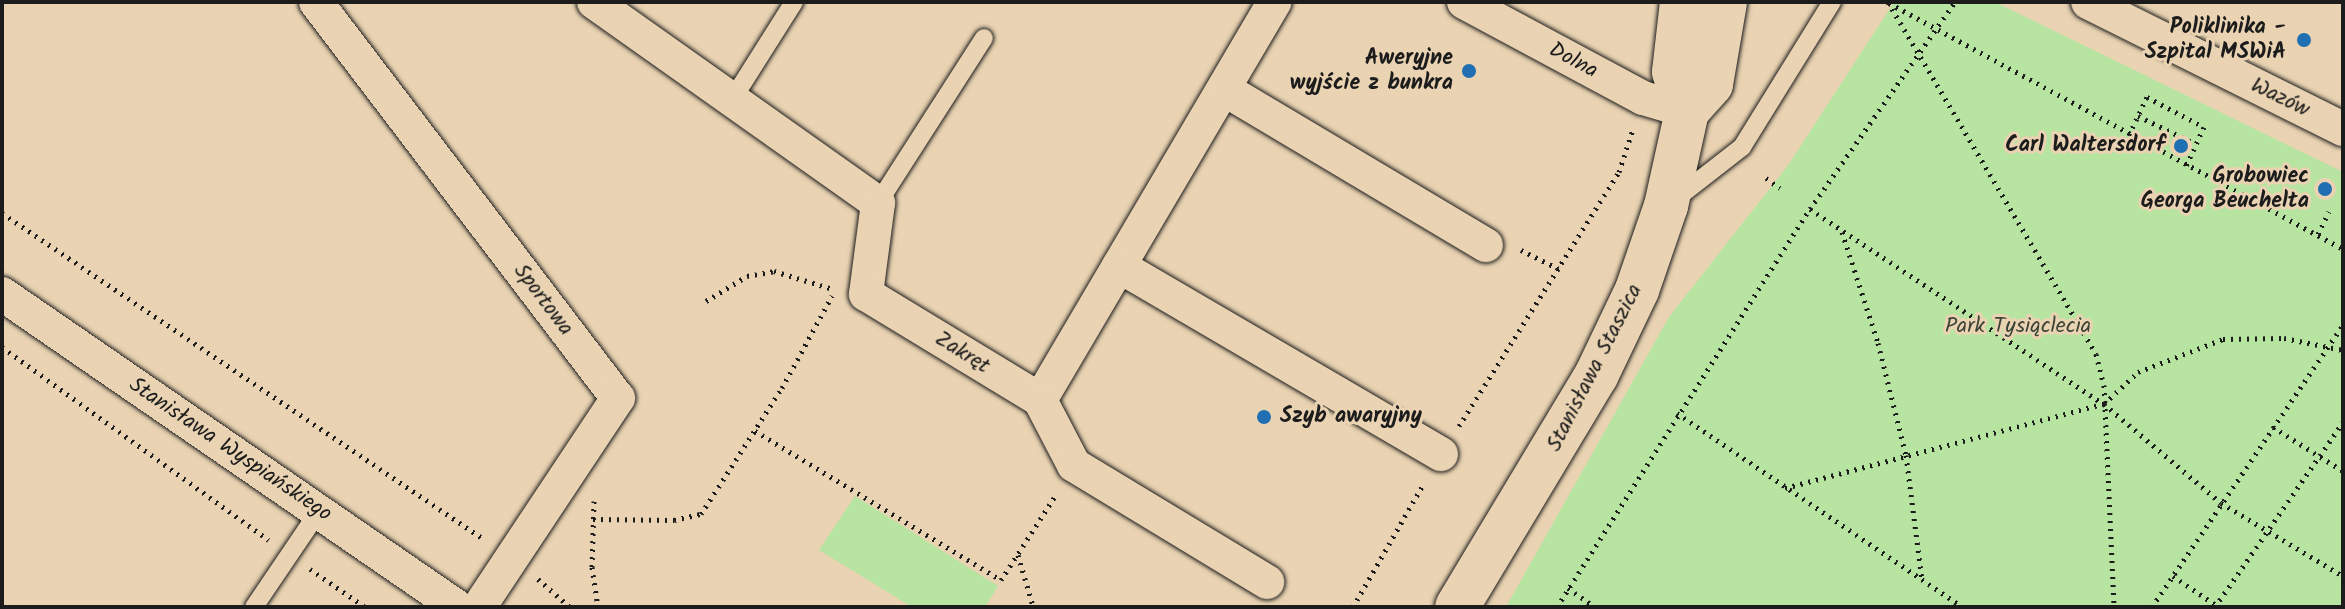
<!DOCTYPE html>
<html>
<head>
<meta charset="utf-8">
<style>
  body { margin:0 }
  #map { position:relative; width:2345px; height:609px; overflow:hidden; background:#e9d3b2; font-family:Kalam,sans-serif }
  div>[style] { position:absolute }
  [style*='--x'] { left:calc(var(--x)*1px); top:calc(var(--y)*1px); width:calc(var(--w)*1px); rotate:calc(var(--a)*1deg) }
  .green>* { inset:0; background:#b7e4a1 }
  .path>* { height:5px; margin-top:-2.5px; transform-origin:0; background:repeating-linear-gradient(90deg,#1c1c1c 0 2px,transparent 0 8px) }
  .roads { filter:drop-shadow(0 0 2px #1c1c1c) drop-shadow(0 0 2px #1c1c1c) }
  .service>* { height:18px; margin:-9px; padding:0 9px; transform-origin:9px; border-radius:9px; background:#e9d3b2 }
  .minor>* { height:34px; margin:-17px; padding:0 17px; transform-origin:17px; border-radius:17px; background:#e9d3b2 }
  .tertiary>* { height:44px; margin:-22px; padding:0 22px; transform-origin:22px; border-radius:22px; background:#e9d3b2 }
  .dots>* { width:22px; height:22px; translate:-50% -50%; box-sizing:border-box; border:4px solid #e9d3b2; border-radius:50% }
  span { translate:-50% -50%; white-space:nowrap; text-align:center; line-height:1.15; -webkit-text-stroke:6px #e9d3b2; paint-order:stroke }
  .poi-label { font-size:22px; color:#1c1c1c; font-weight:700 }
  .right { translate:-100% -50%; text-align:right }
  .left { translate:0 -50%; text-align:left }
  .street-label { font-size:22px; color:#1c1c1c }
  .park-label { font-size:22px; color:#3b4437 }
  .frame { position:absolute; inset:0; border:4px solid #1c1c1c; pointer-events:none }
</style>
</head>
<body>
<div id="map">
  <div class="green">
    <div style="clip-path:polygon(1894px 2px,1995px 2px,2343px 172px,2343px 607px,1506px 607px,1669px 317px,1789px 164px)"></div>
    <div style="clip-path:polygon(855px 496px,998px 586px,985px 607px,912px 607px,819px 550px)"></div>
  </div>
  <div class="path">
    <div style="--x:1888;--y:2;--w:409;--a:59.4"></div>
    <div style="--x:2096;--y:354;--w:32;--a:76"></div>
    <div style="--x:2104;--y:385;--w:222;--a:87.4"></div>
    <div style="--x:1889;--y:3;--w:516;--a:28.45"></div>
    <div style="--x:2138;--y:116;--w:64;--a:25.8"></div>
    <div style="--x:2129;--y:135;--w:42;--a:-64.7"></div>
    <div style="--x:2147;--y:97;--w:64;--a:27.8"></div>
    <div style="--x:2204;--y:127;--w:43;--a:114.8"></div>
    <div style="--x:1766;--y:178;--w:17;--a:36"></div>
    <div style="--x:1810;--y:209;--w:353;--a:33.6"></div>
    <div style="--x:2104;--y:404;--w:153;--a:40.2"></div>
    <div style="--x:2221;--y:503;--w:142;--a:30.9"></div>
    <div style="--x:2;--y:213;--w:583;--a:34.1"></div>
    <div style="--x:1842;--y:232;--w:117;--a:72"></div>
    <div style="--x:1878;--y:343;--w:115;--a:76"></div>
    <div style="--x:1906;--y:455;--w:126;--a:82.7"></div>
    <div style="--x:2318;--y:234;--w:25;--a:-64"></div>
    <div style="--x:1521;--y:250;--w:42;--a:26.6"></div>
    <div style="--x:706;--y:301;--w:48;--a:-31.4"></div>
    <div style="--x:747;--y:276;--w:27;--a:-10"></div>
    <div style="--x:774;--y:271;--w:62;--a:17"></div>
    <div style="--x:2;--y:347;--w:329;--a:35.9"></div>
    <div style="--x:1677;--y:413;--w:345;--a:34.2"></div>
    <div style="--x:1459;--y:426;--w:300;--a:-57.8"></div>
    <div style="--x:1619;--y:172;--w:45;--a:-72"></div>
    <div style="--x:2273;--y:427;--w:83;--a:32.2"></div>
    <div style="--x:755;--y:431;--w:288;--a:31.2"></div>
    <div style="--x:1001;--y:580;--w:103;--a:-57.2"></div>
    <div style="--x:1785;--y:488;--w:330;--a:-14.8"></div>
    <div style="--x:2104;--y:404;--w:47;--a:-43.3"></div>
    <div style="--x:2138;--y:372;--w:91;--a:-21.2"></div>
    <div style="--x:2223;--y:339;--w:61;--a:-0.9"></div>
    <div style="--x:2284;--y:338;--w:60;--a:11.5"></div>
    <div style="--x:594;--y:501;--w:66;--a:91.7"></div>
    <div style="--x:592;--y:567;--w:40;--a:81.5"></div>
    <div style="--x:593;--y:519;--w:81;--a:0.7"></div>
    <div style="--x:674;--y:520;--w:28;--a:-13"></div>
    <div style="--x:701;--y:514;--w:150;--a:-57.3"></div>
    <div style="--x:782;--y:388;--w:105;--a:-61.5"></div>
    <div style="--x:1018;--y:555;--w:53;--a:73.6"></div>
    <div style="--x:310;--y:569;--w:67;--a:34.6"></div>
    <div style="--x:2173;--y:576;--w:52;--a:34"></div>
    <div style="--x:538;--y:579;--w:43;--a:41.2"></div>
    <div style="--x:1568;--y:588;--w:33;--a:35"></div>
    <div style="--x:1353;--y:607;--w:143;--a:-60.2"></div>
    <div style="--x:1557;--y:607;--w:472;--a:-57.6"></div>
    <div style="--x:1810;--y:209;--w:253;--a:-55"></div>
    <div style="--x:1604;--y:607;--w:5;--a:-53"></div>
    <div style="--x:2152;--y:607;--w:341;--a:-55.9"></div>
    <div style="--x:2215;--y:607;--w:225;--a:-55.3"></div>
  </div>
  <div class="roads">
    <div class="service">
      <div style="--x:732;--y:100;--w:116;--a:-57.7"></div>
      <div style="--x:1674;--y:200;--w:86;--a:-37.9"></div>
      <div style="--x:1742;--y:147;--w:171;--a:-58.2"></div>
      <div style="--x:878;--y:203;--w:196;--a:-57.3"></div>
      <div style="--x:254;--y:607;--w:116;--a:-55.9"></div>
    </div>
    <div class="minor">
      <div style="--x:316;--y:2;--w:498;--a:52.7"></div>
      <div style="--x:618;--y:398;--w:251;--a:123.6"></div>
      <div style="--x:594;--y:2;--w:348;--a:35.3"></div>
      <div style="--x:878;--y:203;--w:92;--a:97.5"></div>
      <div style="--x:866;--y:294;--w:204;--a:31.3"></div>
      <div style="--x:1040;--y:400;--w:462;--a:-59.5"></div>
      <div style="--x:1464;--y:2;--w:203;--a:28.2"></div>
      <div style="--x:1643;--y:98;--w:46;--a:16.5"></div>
      <div style="--x:2088;--y:2;--w:285;--a:26.5"></div>
      <div style="--x:1224;--y:89;--w:305;--a:30.8"></div>
      <div style="--x:1119;--y:266;--w:373;--a:30.3"></div>
      <div style="--x:2;--y:294;--w:552;--a:34.52"></div>
      <div style="--x:1040;--y:400;--w:73;--a:62.4"></div>
      <div style="--x:1074;--y:465;--w:226;--a:31.2"></div>
    </div>
    <div class="tertiary">
      <div style="--x:1682;--y:2;--w:70;--a:96.5"></div>
      <div style="--x:1674;--y:72;--w:41;--a:71.6"></div>
      <div style="--x:1457;--y:607;--w:270;--a:-59"></div>
      <div style="--x:1596;--y:376;--w:95;--a:-64.5"></div>
      <div style="--x:1637;--y:290;--w:89;--a:-71"></div>
      <div style="--x:1666;--y:206;--w:97;--a:-77.5"></div>
      <div style="--x:1687;--y:111;--w:36;--a:-48"></div>
      <div style="--x:1711;--y:84;--w:83;--a:-80.3"></div>
    </div>
  </div>
  <div class="dots">
    <div style="left:2304px;top:40px;background:#1f6fb2"></div>
    <div style="left:1469px;top:71px;background:#1f6fb2"></div>
    <div style="left:2181px;top:146px;background:#1f6fb2"></div>
    <div style="left:2325px;top:189px;background:#1f6fb2"></div>
    <div style="left:1264px;top:417px;background:#1f6fb2"></div>
  </div>
  <div class="poi-label">
    <span class="right" style="left:2286px;top:40px">Poliklinika -<br>Szpital MSWiA</span>
    <span class="right" style="left:1453px;top:71px">Aweryjne<br>wyjście z bunkra</span>
    <span class="right" style="left:2165px;top:146px">Carl Waltersdorf</span>
    <span class="right" style="left:2309px;top:189px">Grobowiec<br>Georga Beuchelta</span>
    <span class="left" style="left:1280px;top:417px">Szyb awaryjny</span>
  </div>
  <div class="street-label">
    <span style="left:1573px;top:61px;rotate:28deg">Dolna</span>
    <span style="left:2280px;top:98px;rotate:26deg">Wazów</span>
    <span style="left:543px;top:300px;rotate:53deg">Sportowa</span>
    <span style="left:962px;top:353px;rotate:32deg">Zakręt</span>
    <span style="left:1595px;top:368px;rotate:-63deg">Stanisława Staszica</span>
    <span style="left:230px;top:450px;rotate:34deg">Stanisława Wyspiańskiego</span>
  </div>
  <div class="park-label">
    <span style="left:2018px;top:327px">Park Tysiąclecia</span>
  </div>
  <div class="frame"></div>
</div>
</body>
</html>
